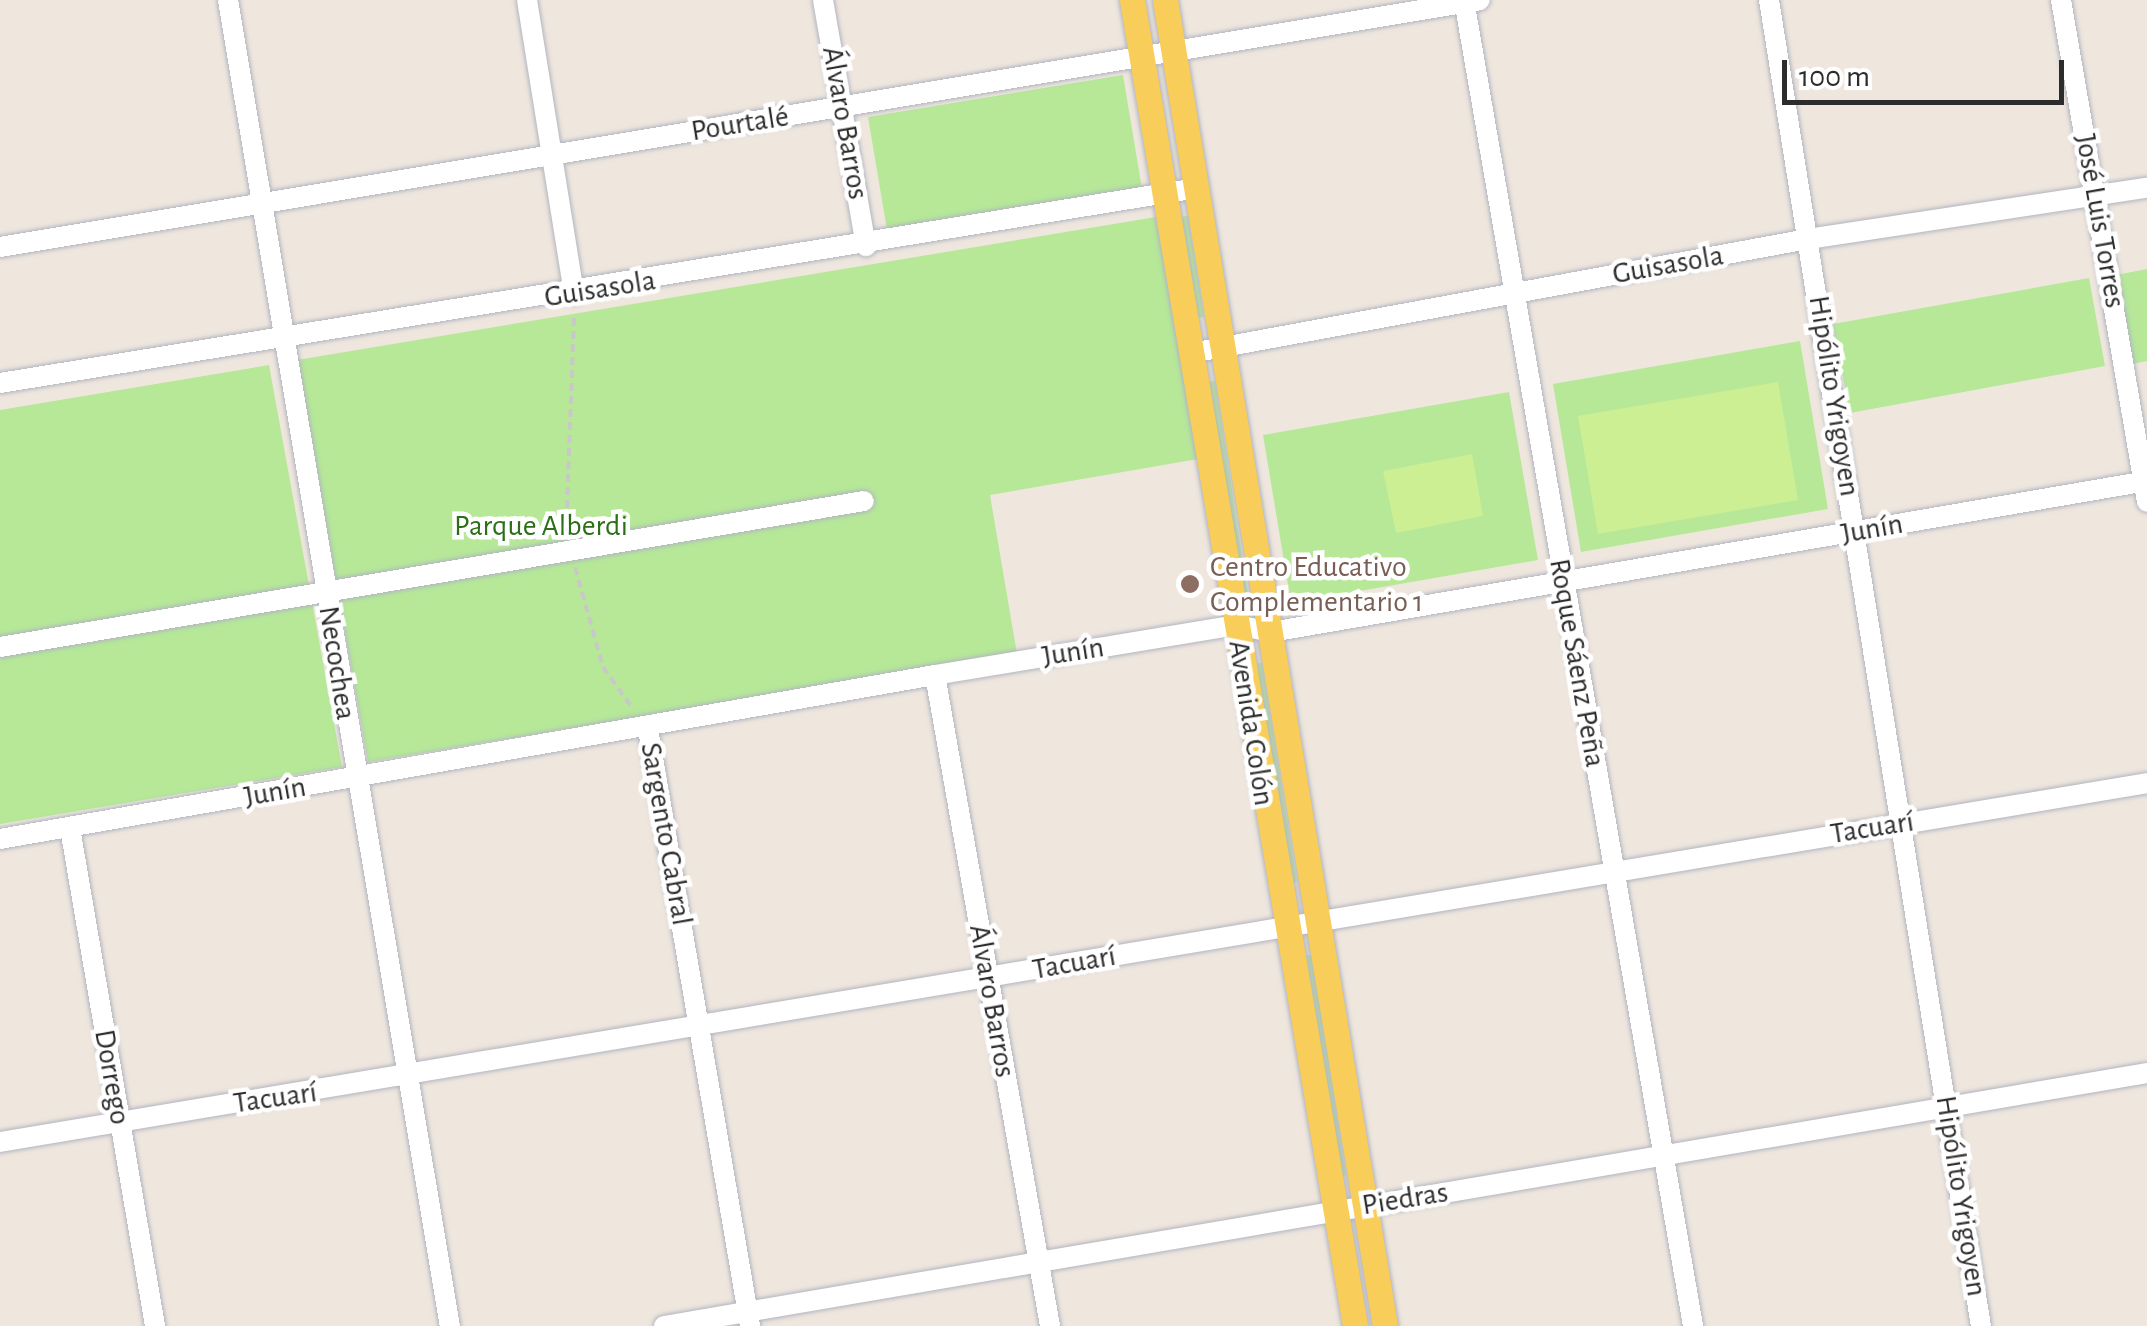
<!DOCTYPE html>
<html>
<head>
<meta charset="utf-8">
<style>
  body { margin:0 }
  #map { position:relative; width:2147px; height:1326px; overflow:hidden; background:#efe7de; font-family:"Alegreya Sans",sans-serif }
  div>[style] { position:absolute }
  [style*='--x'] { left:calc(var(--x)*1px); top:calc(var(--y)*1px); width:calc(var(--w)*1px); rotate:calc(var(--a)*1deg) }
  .green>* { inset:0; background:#b6e898 }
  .pitch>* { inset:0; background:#ccef93 }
  .path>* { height:4px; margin-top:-2px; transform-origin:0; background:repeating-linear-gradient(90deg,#c8c8c8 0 8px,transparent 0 13px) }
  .roads { filter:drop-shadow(0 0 2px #b2b5c1) drop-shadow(0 0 2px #b2b5c1) }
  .minor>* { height:20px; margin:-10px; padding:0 10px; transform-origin:10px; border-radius:10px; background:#fff }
  .major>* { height:25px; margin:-12.5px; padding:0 12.5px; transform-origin:12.5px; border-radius:12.5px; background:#f8cd59 }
  .dots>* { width:28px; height:28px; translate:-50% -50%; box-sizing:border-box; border:5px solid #fff; border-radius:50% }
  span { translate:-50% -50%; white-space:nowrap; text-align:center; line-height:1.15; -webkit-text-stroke:9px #fff; paint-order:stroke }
  .street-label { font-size:30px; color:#2c2c2c }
  .park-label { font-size:30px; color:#2c6f17 }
  .education-label { font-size:30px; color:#785e54 }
  .left { translate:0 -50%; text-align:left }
  .scale { position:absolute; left:1782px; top:60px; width:282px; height:45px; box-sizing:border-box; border:5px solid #2c2c2c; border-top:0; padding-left:12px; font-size:30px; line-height:35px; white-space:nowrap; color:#2c2c2c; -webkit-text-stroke:8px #fff; paint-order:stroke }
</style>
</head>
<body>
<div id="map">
  <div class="green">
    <div style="clip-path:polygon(1123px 75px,1142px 189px,887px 230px,868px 117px)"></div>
    <div style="clip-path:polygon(1188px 216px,1204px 317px,1197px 318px,1181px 217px)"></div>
    <div style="clip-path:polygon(1156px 217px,1198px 459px,990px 495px,1017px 654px,368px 762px,297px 360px)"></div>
    <div style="clip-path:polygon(2147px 269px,2147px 361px,2132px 364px,2116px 275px)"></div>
    <div style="clip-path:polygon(2089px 278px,2105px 366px,1850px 413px,1833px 324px)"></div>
    <div style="clip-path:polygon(1800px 341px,1828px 509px,1581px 552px,1553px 384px)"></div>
    <div style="clip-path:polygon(269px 365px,342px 767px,0 824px,0 410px)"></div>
    <div style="clip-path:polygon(1215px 381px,1249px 600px,1242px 601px,1208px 382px)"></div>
    <div style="clip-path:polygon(1509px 392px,1538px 560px,1291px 603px,1263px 435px)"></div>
    <div style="clip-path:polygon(1262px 663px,1297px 882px,1290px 883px,1255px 664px)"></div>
    <div style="clip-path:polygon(1312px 955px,1346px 1175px,1339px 1176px,1305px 956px)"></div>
  </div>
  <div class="pitch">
    <div style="clip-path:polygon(1778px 382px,1798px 500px,1598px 534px,1578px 416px)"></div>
    <div style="clip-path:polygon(1472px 454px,1483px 516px,1396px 533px,1383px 471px)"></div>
  </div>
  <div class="path">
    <div style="--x:566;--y:534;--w:220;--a:-87.9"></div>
    <div style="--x:575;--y:567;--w:104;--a:74.4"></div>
    <div style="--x:603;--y:667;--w:52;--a:54.5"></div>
  </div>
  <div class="roads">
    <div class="minor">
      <div style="--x:228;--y:0;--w:1344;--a:80.5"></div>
      <div style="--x:527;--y:0;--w:298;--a:80.9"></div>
      <div style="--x:823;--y:0;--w:250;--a:80.1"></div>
      <div style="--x:1464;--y:0;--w:1346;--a:80.2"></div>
      <div style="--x:1769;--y:0;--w:1343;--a:80.92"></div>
      <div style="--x:2061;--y:0;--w:509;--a:80.28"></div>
      <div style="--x:0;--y:247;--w:1500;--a:-9.47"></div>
      <div style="--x:1191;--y:353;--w:627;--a:-10.47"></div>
      <div style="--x:1808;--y:239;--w:343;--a:-8.6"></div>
      <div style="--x:0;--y:383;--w:1214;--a:-9.25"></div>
      <div style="--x:0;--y:647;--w:876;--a:-9.59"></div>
      <div style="--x:935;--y:675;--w:661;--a:79.98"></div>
      <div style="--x:648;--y:729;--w:606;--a:80.3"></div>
      <div style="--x:70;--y:828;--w:505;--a:80.31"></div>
      <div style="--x:0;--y:839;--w:949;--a:-9.95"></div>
      <div style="--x:935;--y:675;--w:305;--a:-9.4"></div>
      <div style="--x:1236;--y:625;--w:36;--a:11"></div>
      <div style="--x:1271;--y:632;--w:889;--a:-9.78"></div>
      <div style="--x:0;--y:1142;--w:2177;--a:-9.49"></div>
      <div style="--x:664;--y:1326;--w:1504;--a:-9.68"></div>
    </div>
    <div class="major">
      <div style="--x:1132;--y:0;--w:1345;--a:80.45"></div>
      <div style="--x:1165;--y:0;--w:1344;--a:80.58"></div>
    </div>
  </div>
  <div class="dots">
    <div style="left:1190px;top:584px;background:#8d6e63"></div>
  </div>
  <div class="street-label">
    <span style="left:845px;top:123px;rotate:80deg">Álvaro Barros</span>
    <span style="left:740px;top:124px;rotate:-9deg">Pourtalé</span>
    <span style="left:2100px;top:221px;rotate:80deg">José Luis Torres</span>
    <span style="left:1668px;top:265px;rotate:-10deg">Guisasola</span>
    <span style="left:600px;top:289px;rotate:-9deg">Guisasola</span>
    <span style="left:1834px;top:396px;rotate:81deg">Hipólito Yrigoyen</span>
    <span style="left:1872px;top:529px;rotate:-10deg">Junín</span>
    <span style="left:1073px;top:652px;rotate:-9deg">Junín</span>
    <span style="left:337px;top:663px;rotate:81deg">Necochea</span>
    <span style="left:1577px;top:663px;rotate:80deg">Roque Sáenz Peña</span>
    <span style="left:1251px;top:723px;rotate:81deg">Avenida Colón</span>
    <span style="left:275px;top:792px;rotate:-10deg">Junín</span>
    <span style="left:1872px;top:828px;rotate:-9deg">Tacuarí</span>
    <span style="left:666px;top:834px;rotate:80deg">Sargento Cabral</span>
    <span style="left:1074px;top:963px;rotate:-10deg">Tacuarí</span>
    <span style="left:992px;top:1001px;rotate:80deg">Álvaro Barros</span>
    <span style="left:112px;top:1077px;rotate:80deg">Dorrego</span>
    <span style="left:275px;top:1098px;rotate:-8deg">Tacuarí</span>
    <span style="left:1961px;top:1196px;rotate:81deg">Hipólito Yrigoyen</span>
    <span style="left:1405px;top:1199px;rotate:-9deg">Piedras</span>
  </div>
  <div class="park-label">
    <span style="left:541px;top:526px">Parque Alberdi</span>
  </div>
  <div class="education-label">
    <span class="left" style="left:1210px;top:584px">Centro Educativo<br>Complementario 1</span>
  </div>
  <div class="scale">100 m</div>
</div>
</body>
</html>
